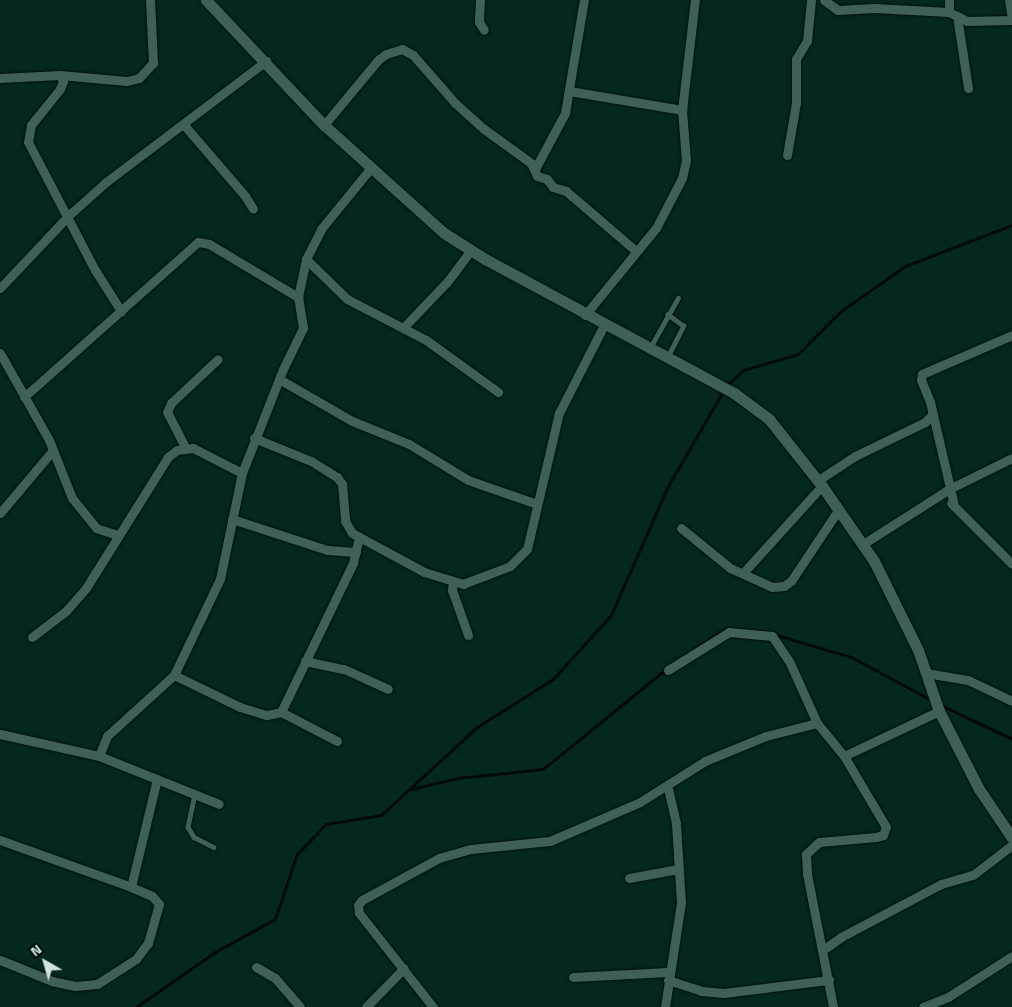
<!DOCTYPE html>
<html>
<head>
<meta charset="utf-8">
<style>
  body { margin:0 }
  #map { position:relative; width:1012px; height:1007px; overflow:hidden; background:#042721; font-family:"Titillium Web",sans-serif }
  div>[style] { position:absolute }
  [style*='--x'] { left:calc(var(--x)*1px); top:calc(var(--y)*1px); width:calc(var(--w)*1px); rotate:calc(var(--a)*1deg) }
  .stream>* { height:3px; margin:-1.5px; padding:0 1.5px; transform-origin:1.5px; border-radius:1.5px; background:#000a07 }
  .roads { filter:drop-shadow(0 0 1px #000e0b) drop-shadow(0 0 1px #000e0b) }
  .lane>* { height:4.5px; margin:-2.25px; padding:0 2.25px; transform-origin:2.25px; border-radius:2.25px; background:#3e6059 }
  .street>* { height:9px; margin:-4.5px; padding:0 4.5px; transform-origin:4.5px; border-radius:4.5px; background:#3e6059 }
  .secondary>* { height:11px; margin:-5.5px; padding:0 5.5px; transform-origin:5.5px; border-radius:5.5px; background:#3e6059 }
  span { translate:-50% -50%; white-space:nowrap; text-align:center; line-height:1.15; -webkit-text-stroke:4px #020d0a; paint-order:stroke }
  .north { position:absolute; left:20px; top:937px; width:50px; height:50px; -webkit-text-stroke:4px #020d0a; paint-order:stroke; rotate:322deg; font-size:14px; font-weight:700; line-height:20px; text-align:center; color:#d0e3de }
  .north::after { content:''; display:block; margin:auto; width:18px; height:22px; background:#d0e3de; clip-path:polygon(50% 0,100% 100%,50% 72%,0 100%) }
</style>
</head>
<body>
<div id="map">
  <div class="stream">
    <div style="--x:726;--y:386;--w:23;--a:-43"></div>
    <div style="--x:743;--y:370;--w:57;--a:-16.2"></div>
    <div style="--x:798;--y:354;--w:61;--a:-45"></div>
    <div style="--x:841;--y:311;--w:78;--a:-35.1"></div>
    <div style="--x:905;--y:266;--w:115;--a:-21"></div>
    <div style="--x:773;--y:634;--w:81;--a:16.4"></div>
    <div style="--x:851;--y:657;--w:93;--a:28.2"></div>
    <div style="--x:674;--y:662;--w:62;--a:-33.2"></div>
    <div style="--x:726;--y:628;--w:36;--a:5"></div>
    <div style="--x:941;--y:705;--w:79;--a:25.6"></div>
    <div style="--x:412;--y:789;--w:46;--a:-13.7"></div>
    <div style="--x:457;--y:778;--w:86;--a:-6"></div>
    <div style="--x:543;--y:769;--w:159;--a:-39.1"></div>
    <div style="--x:136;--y:1007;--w:96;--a:-34.8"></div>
    <div style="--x:215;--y:952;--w:68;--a:-28.8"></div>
    <div style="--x:275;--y:919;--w:69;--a:-71.3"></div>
    <div style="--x:297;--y:854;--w:42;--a:-46"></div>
    <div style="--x:326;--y:824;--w:56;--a:-9.3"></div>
    <div style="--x:381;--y:815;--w:130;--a:-42.5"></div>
    <div style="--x:477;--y:727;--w:90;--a:-32.3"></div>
    <div style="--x:553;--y:679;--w:86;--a:-47.8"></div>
    <div style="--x:611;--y:615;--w:141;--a:-66.2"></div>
    <div style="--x:668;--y:486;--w:110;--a:-59.9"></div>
  </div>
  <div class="roads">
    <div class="lane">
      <div style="--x:650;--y:348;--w:57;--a:-60.8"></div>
      <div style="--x:668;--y:356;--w:34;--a:-63"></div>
      <div style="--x:683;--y:326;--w:19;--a:-144"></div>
      <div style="--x:195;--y:794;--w:34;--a:102"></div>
      <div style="--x:188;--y:827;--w:12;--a:59"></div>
      <div style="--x:194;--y:837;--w:22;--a:27"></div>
    </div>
    <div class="street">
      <div style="--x:480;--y:0;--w:22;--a:93"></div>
      <div style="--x:479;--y:22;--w:9;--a:58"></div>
      <div style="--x:824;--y:0;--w:17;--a:36"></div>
      <div style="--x:838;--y:10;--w:36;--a:-3"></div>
      <div style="--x:874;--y:8;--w:75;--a:3.1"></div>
      <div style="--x:949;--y:12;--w:20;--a:27"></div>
      <div style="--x:967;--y:21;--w:45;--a:-1.3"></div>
      <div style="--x:949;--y:0;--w:12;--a:90"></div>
      <div style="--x:1009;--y:0;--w:19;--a:81"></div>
      <div style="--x:957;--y:16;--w:73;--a:81.3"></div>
      <div style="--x:60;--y:75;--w:7;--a:63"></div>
      <div style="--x:63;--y:81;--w:9;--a:111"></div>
      <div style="--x:60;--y:89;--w:46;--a:128.9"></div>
      <div style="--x:31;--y:125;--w:17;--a:100"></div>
      <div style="--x:28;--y:142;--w:144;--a:62.4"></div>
      <div style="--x:95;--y:270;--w:49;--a:57.6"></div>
      <div style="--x:0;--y:78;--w:60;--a:-2.9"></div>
      <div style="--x:60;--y:75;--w:67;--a:5.1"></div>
      <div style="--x:127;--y:81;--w:12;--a:-14"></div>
      <div style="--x:139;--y:78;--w:21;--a:-47"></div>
      <div style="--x:153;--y:63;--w:63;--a:-92.7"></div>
      <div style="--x:569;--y:91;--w:115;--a:9.5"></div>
      <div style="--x:184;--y:125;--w:94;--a:49.3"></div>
      <div style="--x:245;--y:196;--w:15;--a:58"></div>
      <div style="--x:324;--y:125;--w:85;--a:-50.3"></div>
      <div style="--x:378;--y:60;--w:10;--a:-37"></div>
      <div style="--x:386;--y:54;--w:17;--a:-17"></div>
      <div style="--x:402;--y:49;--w:13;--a:29"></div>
      <div style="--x:413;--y:55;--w:64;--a:48.8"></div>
      <div style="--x:455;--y:103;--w:39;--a:42"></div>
      <div style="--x:484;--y:129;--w:58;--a:35.9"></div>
      <div style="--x:531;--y:163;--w:14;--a:65"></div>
      <div style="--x:537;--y:176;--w:10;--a:17"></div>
      <div style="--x:547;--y:179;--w:10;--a:53"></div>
      <div style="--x:553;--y:187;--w:14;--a:17"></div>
      <div style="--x:566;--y:191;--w:92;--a:40.6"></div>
      <div style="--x:787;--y:155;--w:53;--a:-80.2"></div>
      <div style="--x:796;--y:103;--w:44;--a:-90"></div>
      <div style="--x:796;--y:59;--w:21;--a:-59"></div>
      <div style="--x:807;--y:41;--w:41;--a:-84.4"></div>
      <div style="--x:535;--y:169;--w:64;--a:-61.8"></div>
      <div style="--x:565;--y:113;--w:115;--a:-80.5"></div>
      <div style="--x:306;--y:259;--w:57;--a:44.3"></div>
      <div style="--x:347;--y:299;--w:89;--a:27.4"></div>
      <div style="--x:426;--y:340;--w:89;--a:35.8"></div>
      <div style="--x:0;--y:288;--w:99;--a:-46.6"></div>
      <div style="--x:68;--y:216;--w:51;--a:-41.8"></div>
      <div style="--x:106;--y:182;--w:201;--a:-37.1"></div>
      <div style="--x:585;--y:315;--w:112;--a:-50.8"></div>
      <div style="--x:656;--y:228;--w:56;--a:-62.5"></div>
      <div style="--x:682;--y:178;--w:18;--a:-77"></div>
      <div style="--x:686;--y:160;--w:50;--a:-94.6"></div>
      <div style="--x:682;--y:110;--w:111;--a:-83.3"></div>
      <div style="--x:403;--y:328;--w:64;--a:-46.3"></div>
      <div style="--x:447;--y:282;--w:40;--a:-53"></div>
      <div style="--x:0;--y:353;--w:100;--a:60.6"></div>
      <div style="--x:49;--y:440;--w:62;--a:68.4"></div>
      <div style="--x:72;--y:498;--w:38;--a:51"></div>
      <div style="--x:96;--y:528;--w:23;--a:18"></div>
      <div style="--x:279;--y:379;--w:84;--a:29.9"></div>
      <div style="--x:352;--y:421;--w:61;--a:22"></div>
      <div style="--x:409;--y:444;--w:69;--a:31.4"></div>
      <div style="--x:468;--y:480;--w:73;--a:19.2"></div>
      <div style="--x:24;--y:397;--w:233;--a:-41.7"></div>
      <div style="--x:198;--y:242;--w:11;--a:10"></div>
      <div style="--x:209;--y:244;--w:104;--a:30.8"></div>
      <div style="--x:254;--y:438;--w:61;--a:22"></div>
      <div style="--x:311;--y:461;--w:31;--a:32"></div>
      <div style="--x:337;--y:477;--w:9;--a:54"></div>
      <div style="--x:342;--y:484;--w:37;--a:85"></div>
      <div style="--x:345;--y:521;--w:14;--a:60"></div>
      <div style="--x:352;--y:533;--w:82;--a:28.4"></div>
      <div style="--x:424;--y:572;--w:41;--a:17.1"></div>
      <div style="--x:463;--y:584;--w:50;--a:-21"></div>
      <div style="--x:510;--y:566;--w:24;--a:-45"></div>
      <div style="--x:527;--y:549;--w:140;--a:-76.8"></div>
      <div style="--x:559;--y:413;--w:99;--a:-62.9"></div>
      <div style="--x:185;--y:447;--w:39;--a:-117"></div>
      <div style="--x:167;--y:412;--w:10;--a:-66"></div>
      <div style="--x:171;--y:403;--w:64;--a:-43.1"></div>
      <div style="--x:817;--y:481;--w:45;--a:-33.3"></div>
      <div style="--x:855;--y:456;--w:78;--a:-25.9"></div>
      <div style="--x:925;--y:422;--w:11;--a:-45"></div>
      <div style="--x:951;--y:503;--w:86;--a:45"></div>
      <div style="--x:954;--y:505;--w:106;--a:-103.1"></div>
      <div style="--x:930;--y:402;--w:24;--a:-112"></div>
      <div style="--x:921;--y:380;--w:6;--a:-81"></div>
      <div style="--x:922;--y:374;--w:98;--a:-23.4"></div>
      <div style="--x:0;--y:513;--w:82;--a:-49.9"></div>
      <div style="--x:232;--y:519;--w:100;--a:18.1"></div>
      <div style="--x:327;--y:550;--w:29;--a:4"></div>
      <div style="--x:681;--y:528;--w:63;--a:39.2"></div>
      <div style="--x:730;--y:568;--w:46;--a:24.3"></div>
      <div style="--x:772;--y:587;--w:12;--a:-5"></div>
      <div style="--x:784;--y:586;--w:9;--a:-36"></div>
      <div style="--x:791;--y:581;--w:87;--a:-56.3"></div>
      <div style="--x:863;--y:544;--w:104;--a:-32.5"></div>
      <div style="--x:951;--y:488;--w:68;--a:-26.2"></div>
      <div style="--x:743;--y:573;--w:118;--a:-47.8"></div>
      <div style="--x:453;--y:582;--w:8;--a:97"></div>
      <div style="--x:452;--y:590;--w:48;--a:70.4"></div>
      <div style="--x:32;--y:637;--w:43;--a:-37.4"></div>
      <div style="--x:66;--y:611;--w:30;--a:-49"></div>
      <div style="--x:86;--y:588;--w:155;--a:-58"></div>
      <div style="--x:168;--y:457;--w:11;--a:-38"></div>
      <div style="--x:177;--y:450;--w:16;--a:-7"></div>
      <div style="--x:193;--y:448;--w:55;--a:27"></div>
      <div style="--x:305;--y:661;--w:40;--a:12"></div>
      <div style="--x:344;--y:669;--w:48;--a:24.4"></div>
      <div style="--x:668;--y:670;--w:72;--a:-31.9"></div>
      <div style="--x:729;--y:632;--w:43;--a:5.3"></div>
      <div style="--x:772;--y:636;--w:32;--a:56"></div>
      <div style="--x:790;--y:663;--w:66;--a:65.8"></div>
      <div style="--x:817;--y:723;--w:43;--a:50.7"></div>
      <div style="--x:844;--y:756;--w:82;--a:59.4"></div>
      <div style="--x:886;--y:827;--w:9;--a:111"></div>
      <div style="--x:883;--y:835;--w:7;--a:164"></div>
      <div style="--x:876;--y:837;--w:57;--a:175"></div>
      <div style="--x:819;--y:842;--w:18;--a:137"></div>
      <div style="--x:806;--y:854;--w:20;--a:87"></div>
      <div style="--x:807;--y:874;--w:136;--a:78.9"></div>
      <div style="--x:926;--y:673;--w:43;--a:9.5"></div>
      <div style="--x:968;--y:680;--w:49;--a:25.5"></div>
      <div style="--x:174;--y:675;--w:73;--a:25.9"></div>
      <div style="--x:240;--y:707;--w:28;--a:17"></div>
      <div style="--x:267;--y:715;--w:14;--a:-12"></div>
      <div style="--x:0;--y:734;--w:101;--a:12.5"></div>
      <div style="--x:99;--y:756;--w:129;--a:21.8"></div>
      <div style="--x:337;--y:741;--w:63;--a:-152.6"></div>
      <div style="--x:281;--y:712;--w:165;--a:-64.2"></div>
      <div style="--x:353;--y:563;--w:27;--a:-77"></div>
      <div style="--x:99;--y:756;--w:22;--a:-68"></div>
      <div style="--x:107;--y:736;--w:91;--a:-42.3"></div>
      <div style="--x:174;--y:675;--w:106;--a:-64.4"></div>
      <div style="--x:220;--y:579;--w:108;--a:-78.3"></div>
      <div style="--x:242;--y:473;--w:112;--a:-68.5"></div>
      <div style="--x:283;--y:369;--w:46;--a:-64"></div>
      <div style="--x:303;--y:328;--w:31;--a:-99"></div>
      <div style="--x:298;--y:297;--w:39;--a:-78"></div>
      <div style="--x:306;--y:259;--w:34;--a:-63"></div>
      <div style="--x:321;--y:229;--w:77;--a:-50.8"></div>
      <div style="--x:844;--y:756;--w:105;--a:-25.3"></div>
      <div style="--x:0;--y:840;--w:139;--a:19.7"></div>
      <div style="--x:131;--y:887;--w:23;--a:23"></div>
      <div style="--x:152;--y:896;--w:11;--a:49"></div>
      <div style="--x:159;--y:904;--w:41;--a:105.8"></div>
      <div style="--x:148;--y:943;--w:20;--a:127"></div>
      <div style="--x:136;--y:959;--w:46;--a:147.3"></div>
      <div style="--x:97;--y:984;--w:22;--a:175"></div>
      <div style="--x:75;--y:986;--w:24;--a:-168"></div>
      <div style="--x:52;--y:981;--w:56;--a:-158"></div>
      <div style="--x:629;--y:878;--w:50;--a:-10.4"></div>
      <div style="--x:131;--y:887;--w:111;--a:-76.5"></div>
      <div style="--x:824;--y:949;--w:21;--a:-35"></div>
      <div style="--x:841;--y:937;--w:113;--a:-27.9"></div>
      <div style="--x:941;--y:884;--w:33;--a:-16"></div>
      <div style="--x:973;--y:875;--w:49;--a:-37.6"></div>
      <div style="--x:256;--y:967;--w:22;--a:30"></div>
      <div style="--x:275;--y:978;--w:38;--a:49"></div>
      <div style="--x:573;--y:977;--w:95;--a:-3"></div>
      <div style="--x:668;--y:980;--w:35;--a:18"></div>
      <div style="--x:701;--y:991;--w:23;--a:5"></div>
      <div style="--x:724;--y:993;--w:106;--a:-7.1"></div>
      <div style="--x:366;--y:1007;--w:54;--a:-45.7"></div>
      <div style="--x:433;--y:1007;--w:120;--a:-128.2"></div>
      <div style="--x:359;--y:913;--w:8;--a:-97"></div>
      <div style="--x:358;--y:905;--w:6;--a:-51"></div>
      <div style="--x:362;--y:900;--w:88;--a:-28.6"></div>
      <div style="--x:439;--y:858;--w:33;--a:-16"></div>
      <div style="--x:471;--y:849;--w:79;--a:-5.8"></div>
      <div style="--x:550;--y:841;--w:98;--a:-23.4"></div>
      <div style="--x:640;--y:802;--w:77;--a:-32.2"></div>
      <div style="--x:705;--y:761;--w:66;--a:-22.3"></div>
      <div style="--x:766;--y:736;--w:53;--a:-14.3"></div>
      <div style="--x:665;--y:1007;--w:105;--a:-81.3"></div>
      <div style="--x:681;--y:903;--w:80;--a:-93.6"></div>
      <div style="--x:676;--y:823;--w:39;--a:-103"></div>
      <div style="--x:923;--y:1007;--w:27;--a:-22"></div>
      <div style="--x:948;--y:997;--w:76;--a:-32.6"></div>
    </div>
    <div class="secondary">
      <div style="--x:206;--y:0;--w:172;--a:46.7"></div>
      <div style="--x:324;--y:125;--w:161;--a:42"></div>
      <div style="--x:444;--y:233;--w:49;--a:32.4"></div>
      <div style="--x:485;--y:259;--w:283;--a:28.3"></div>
      <div style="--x:734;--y:393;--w:44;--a:36.6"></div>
      <div style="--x:769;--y:419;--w:85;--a:51.7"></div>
      <div style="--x:822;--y:486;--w:91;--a:55.3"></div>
      <div style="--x:874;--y:561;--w:99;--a:63.7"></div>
      <div style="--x:918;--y:650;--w:65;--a:71"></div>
      <div style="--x:939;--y:711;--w:88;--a:62.9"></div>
      <div style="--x:979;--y:789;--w:59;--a:56"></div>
    </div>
  </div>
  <div class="north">N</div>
</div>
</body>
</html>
